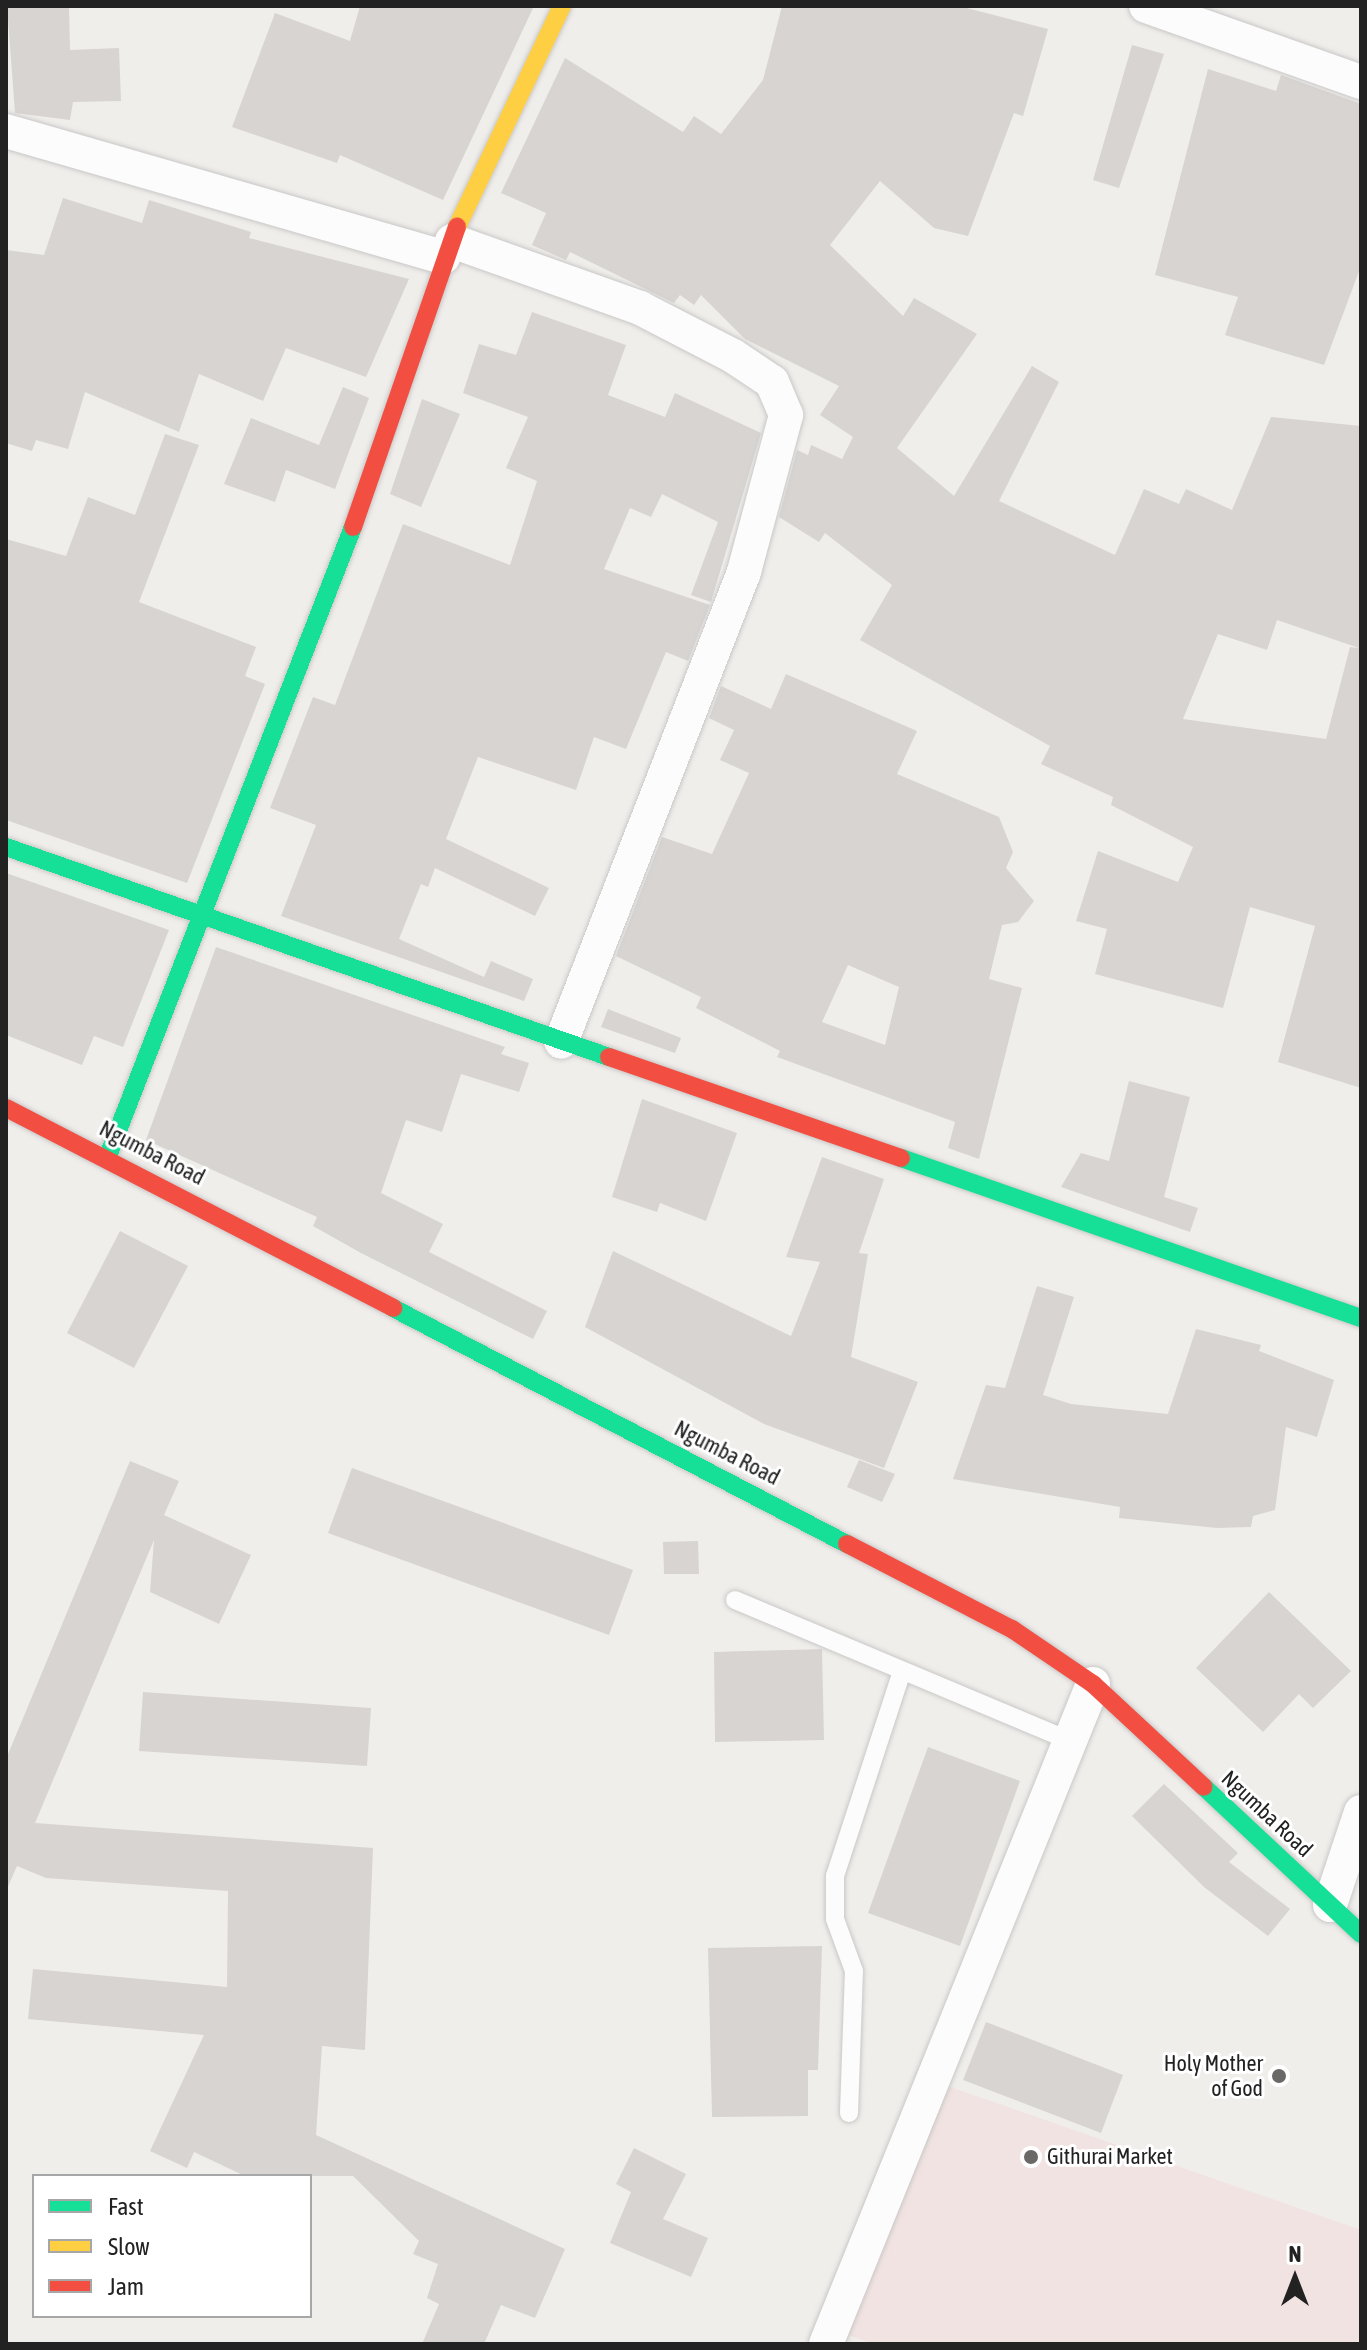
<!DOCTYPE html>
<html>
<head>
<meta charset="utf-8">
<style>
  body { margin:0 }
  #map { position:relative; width:1367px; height:2350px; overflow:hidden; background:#f0eeeb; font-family:"Asap Condensed",sans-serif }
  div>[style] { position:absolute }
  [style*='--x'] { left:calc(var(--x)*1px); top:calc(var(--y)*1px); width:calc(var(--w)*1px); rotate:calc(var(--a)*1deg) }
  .commercial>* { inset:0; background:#f1e3e1 }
  .building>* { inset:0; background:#d7d4d2 }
  .roads { filter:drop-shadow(0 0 2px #c9c8c7) drop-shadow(0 0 2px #c9c8c7) }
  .lane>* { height:18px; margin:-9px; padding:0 9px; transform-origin:9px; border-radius:9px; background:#fdfcfc }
  .street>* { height:34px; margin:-17px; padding:0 17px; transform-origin:17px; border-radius:17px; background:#fdfcfc }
  .fast>* { height:18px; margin:-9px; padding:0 9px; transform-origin:9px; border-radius:9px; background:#16e098 }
  .slow>* { height:18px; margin:-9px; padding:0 9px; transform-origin:9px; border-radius:9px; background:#ffcf43 }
  .jam>* { height:18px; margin:-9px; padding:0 9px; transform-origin:9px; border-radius:9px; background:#f24e42 }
  .dots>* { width:22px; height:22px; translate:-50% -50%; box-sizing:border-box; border:4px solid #fff; border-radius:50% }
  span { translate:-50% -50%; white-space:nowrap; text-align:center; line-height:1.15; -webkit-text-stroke:6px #fff; paint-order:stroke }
  .street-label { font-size:22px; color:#222 }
  .poi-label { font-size:22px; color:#222 }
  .right { translate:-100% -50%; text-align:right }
  .left { translate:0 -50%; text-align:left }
  .frame { position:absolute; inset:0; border:8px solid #222; pointer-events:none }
  .legend { position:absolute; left:32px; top:2174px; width:280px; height:144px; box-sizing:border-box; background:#fff; border:2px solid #a7a7a7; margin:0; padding:10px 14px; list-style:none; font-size:24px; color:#222 }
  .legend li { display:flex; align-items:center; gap:16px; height:40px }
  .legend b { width:40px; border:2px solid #a7a7a7 }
  .north { position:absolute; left:1255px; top:2238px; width:80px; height:80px; -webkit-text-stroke:6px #fff; paint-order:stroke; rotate:0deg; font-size:22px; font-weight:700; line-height:32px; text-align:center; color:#222 }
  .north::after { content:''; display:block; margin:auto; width:28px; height:36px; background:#222; clip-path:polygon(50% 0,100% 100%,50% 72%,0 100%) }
</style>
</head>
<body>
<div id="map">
  <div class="commercial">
    <div style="clip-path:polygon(942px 2084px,1361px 2230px,1361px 2344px,874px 2344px,836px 2331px)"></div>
  </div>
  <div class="building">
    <div style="clip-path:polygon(7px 6px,69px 6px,70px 50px,119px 48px,121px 101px,73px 102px,70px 120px,15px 113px)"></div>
    <div style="clip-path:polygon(360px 6px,534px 6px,443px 200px,340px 155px,337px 163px,232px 127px,275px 13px,350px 41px)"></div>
    <div style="clip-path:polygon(evenodd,782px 6px,959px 6px,1048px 29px,1023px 116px,1014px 113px,968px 236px,934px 228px,880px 181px,830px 245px,903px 316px,914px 298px,977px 334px,897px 448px,954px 496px,1032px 366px,1059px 382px,999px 501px,1115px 555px,1144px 489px,1179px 504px,1186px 489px,1232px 510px,1271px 417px,1361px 426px,1361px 1088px,1278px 1062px,1315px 926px,1250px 907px,1223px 1008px,1095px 974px,1107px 929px,1076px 921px,1098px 851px,1178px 882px,1193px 847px,1111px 805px,1113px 797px,1041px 764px,1050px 746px,860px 640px,892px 585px,825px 533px,819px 542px,779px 517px,797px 450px,808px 455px,811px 445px,842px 459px,853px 437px,820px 415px,839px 386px,745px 339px,701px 295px,694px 305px,680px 295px,674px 303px,570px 252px,566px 260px,532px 245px,546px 213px,501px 193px,565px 58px,683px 132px,694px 116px,721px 134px,763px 80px,782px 6px,1277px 620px,1359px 648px,1350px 647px,1326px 739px,1183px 719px,1218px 634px,1267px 650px,1277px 620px)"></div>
    <div style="clip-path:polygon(1132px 45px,1164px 54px,1119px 188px,1093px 180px)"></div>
    <div style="clip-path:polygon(1208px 69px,1276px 91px,1281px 75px,1361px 104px,1361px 266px,1324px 365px,1225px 335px,1238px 297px,1155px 275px)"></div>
    <div style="clip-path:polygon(63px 198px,142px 223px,149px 200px,251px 232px,249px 238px,409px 279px,366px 377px,286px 348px,263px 401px,199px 374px,179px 432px,85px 392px,68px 449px,36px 440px,32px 451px,6px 443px,6px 250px,44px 255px)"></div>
    <div style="clip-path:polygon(532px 312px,626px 345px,608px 395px,665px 417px,675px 393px,761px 433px,711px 602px,691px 595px,718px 522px,662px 494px,651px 517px,630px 508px,604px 569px,710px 605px,688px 661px,666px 652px,626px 749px,594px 737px,576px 790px,478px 757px,446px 839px,549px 888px,535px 916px,435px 868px,428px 887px,421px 884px,399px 939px,484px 977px,491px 961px,533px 979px,524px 1001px,281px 916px,316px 825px,270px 808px,313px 697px,335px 705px,403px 524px,510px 565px,537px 481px,506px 468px,528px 417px,463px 393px,479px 344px,516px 355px)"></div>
    <div style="clip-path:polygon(343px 387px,369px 398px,335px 489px,286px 470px,275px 502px,224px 484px,251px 418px,319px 445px)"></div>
    <div style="clip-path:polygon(422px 399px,460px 414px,421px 507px,390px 494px)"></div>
    <div style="clip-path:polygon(165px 434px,199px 445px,139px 602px,256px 647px,245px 676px,265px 684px,187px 883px,6px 820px,6px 539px,66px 556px,88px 497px,135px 515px)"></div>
    <div style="clip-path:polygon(evenodd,786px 674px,917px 731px,897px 774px,999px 817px,1013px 852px,1006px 868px,1034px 901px,1018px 922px,1002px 925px,989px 979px,1022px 988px,979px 1159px,948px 1148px,955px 1122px,777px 1057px,780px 1051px,696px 1008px,701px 997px,616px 956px,662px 837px,712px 854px,749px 773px,720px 760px,734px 730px,709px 718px,721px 686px,771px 709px,786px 674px,848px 965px,899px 987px,885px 1045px,822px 1022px,848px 965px)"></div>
    <div style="clip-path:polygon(6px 873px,169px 930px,123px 1047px,94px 1036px,82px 1065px,6px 1035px)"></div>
    <div style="clip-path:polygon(216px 947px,505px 1047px,501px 1054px,529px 1063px,519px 1092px,461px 1074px,442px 1132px,406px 1120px,381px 1193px,443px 1224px,429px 1252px,547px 1311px,533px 1339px,361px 1253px,313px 1226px,317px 1217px,146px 1140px)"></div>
    <div style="clip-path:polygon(608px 1009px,681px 1038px,675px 1053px,601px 1027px)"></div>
    <div style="clip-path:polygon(1129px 1081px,1190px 1097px,1164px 1197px,1198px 1208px,1190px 1232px,1061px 1187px,1081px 1153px,1109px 1161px)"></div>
    <div style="clip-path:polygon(642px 1099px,737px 1133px,706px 1221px,660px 1203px,657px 1212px,612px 1197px)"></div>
    <div style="clip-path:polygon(822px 1157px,884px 1179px,859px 1253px,868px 1254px,851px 1357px,918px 1382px,884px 1468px,764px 1424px,585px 1327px,613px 1251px,791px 1336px,820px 1262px,786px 1257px)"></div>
    <div style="clip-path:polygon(120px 1231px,188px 1266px,134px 1368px,67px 1333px)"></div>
    <div style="clip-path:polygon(1037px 1286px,1074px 1297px,1043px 1395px,1071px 1404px,1168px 1414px,1196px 1329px,1261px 1345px,1259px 1351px,1334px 1380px,1317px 1437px,1286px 1427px,1275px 1510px,1253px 1516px,1251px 1527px,1217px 1528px,1119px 1518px,1120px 1507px,953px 1479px,986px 1385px,1005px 1388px)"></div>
    <div style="clip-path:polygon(859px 1460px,895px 1474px,882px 1502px,847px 1487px)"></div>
    <div style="clip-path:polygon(130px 1461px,179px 1481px,164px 1515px,251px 1555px,219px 1624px,150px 1592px,154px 1540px,35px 1823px,373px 1848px,365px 2050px,322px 2046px,316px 2135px,565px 2249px,535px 2318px,501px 2305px,484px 2344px,422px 2344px,439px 2304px,427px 2298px,438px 2264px,413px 2254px,419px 2241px,353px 2176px,245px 2176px,194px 2152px,187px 2168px,150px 2151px,204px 2035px,28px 2019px,33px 1969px,227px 1987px,228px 1891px,46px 1878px,17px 1866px,6px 1891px,6px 1759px)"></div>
    <div style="clip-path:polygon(352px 1468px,633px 1570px,609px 1635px,328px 1533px)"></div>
    <div style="clip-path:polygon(698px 1541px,699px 1574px,664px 1574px,663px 1542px)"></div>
    <div style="clip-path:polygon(1269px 1592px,1351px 1671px,1313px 1708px,1299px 1694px,1263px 1732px,1196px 1668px)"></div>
    <div style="clip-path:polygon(822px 1649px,824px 1740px,715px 1742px,714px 1652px)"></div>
    <div style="clip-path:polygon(143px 1692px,371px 1708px,367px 1766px,139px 1751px)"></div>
    <div style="clip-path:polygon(928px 1747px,1020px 1781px,960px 1946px,868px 1913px)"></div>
    <div style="clip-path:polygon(1164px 1784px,1238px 1853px,1229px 1862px,1290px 1909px,1268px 1936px,1204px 1887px,1132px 1816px)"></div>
    <div style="clip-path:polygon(822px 1946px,818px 2070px,808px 2070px,808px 2116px,712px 2117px,708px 1948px)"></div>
    <div style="clip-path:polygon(986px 2022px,1123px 2075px,1101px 2133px,963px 2080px)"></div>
    <div style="clip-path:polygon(634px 2148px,686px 2174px,663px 2219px,708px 2238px,691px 2277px,610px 2243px,631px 2192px,616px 2184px)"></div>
  </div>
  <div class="roads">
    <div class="lane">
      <div style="--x:735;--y:1600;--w:364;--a:22.8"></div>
      <div style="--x:849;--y:2113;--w:142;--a:-88"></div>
      <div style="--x:854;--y:1971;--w:55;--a:-110.1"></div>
      <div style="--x:835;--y:1919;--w:43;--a:-90"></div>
      <div style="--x:835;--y:1876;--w:216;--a:-71.9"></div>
    </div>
    <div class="street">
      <div style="--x:1146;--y:6;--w:228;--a:19.5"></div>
      <div style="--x:6;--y:131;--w:455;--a:16.1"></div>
      <div style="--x:452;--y:241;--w:200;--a:19.6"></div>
      <div style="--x:640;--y:308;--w:105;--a:27.3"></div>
      <div style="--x:733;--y:356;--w:47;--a:33.7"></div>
      <div style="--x:772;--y:382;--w:36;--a:67"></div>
      <div style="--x:786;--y:415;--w:163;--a:105"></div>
      <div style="--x:744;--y:572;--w:504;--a:111.27"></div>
      <div style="--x:1330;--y:1905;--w:98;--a:-71.6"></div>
      <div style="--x:826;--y:2344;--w:712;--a:-67.97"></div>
    </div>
    <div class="fast">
      <div style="--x:6;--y:847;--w:639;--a:19.2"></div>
      <div style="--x:108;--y:1156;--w:675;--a:-68.72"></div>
      <div style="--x:901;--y:1158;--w:487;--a:19.2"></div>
      <div style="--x:393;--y:1308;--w:512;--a:27.47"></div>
      <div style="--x:1204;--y:1787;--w:215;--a:43.1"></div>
    </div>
    <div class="slow">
      <div style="--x:457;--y:227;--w:245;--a:-64.6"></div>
    </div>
    <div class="jam">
      <div style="--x:353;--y:527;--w:318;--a:-70.9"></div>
      <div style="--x:609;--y:1057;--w:309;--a:19.1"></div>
      <div style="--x:6;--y:1108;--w:436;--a:27.3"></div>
      <div style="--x:847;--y:1544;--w:186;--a:27.3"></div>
      <div style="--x:1012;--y:1629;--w:98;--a:34.2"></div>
      <div style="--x:1093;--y:1684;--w:151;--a:42.9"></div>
    </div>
  </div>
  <div class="dots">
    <div style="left:1279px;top:2076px;background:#6a6968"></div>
    <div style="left:1031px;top:2157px;background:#6a6968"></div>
  </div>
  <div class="street-label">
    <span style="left:152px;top:1153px;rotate:27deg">Ngumba Road</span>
    <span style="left:727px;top:1453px;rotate:27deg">Ngumba Road</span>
    <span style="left:1267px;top:1814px;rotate:43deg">Ngumba Road</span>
  </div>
  <div class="poi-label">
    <span class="right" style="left:1263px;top:2076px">Holy Mother<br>of God</span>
    <span class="left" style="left:1047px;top:2157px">Githurai Market</span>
  </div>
  <div class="frame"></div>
  <ul class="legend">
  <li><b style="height:10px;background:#16e098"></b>Fast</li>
  <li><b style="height:10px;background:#ffcf43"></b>Slow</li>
  <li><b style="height:10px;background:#f24e42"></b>Jam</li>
  </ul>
  <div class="north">N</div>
</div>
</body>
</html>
